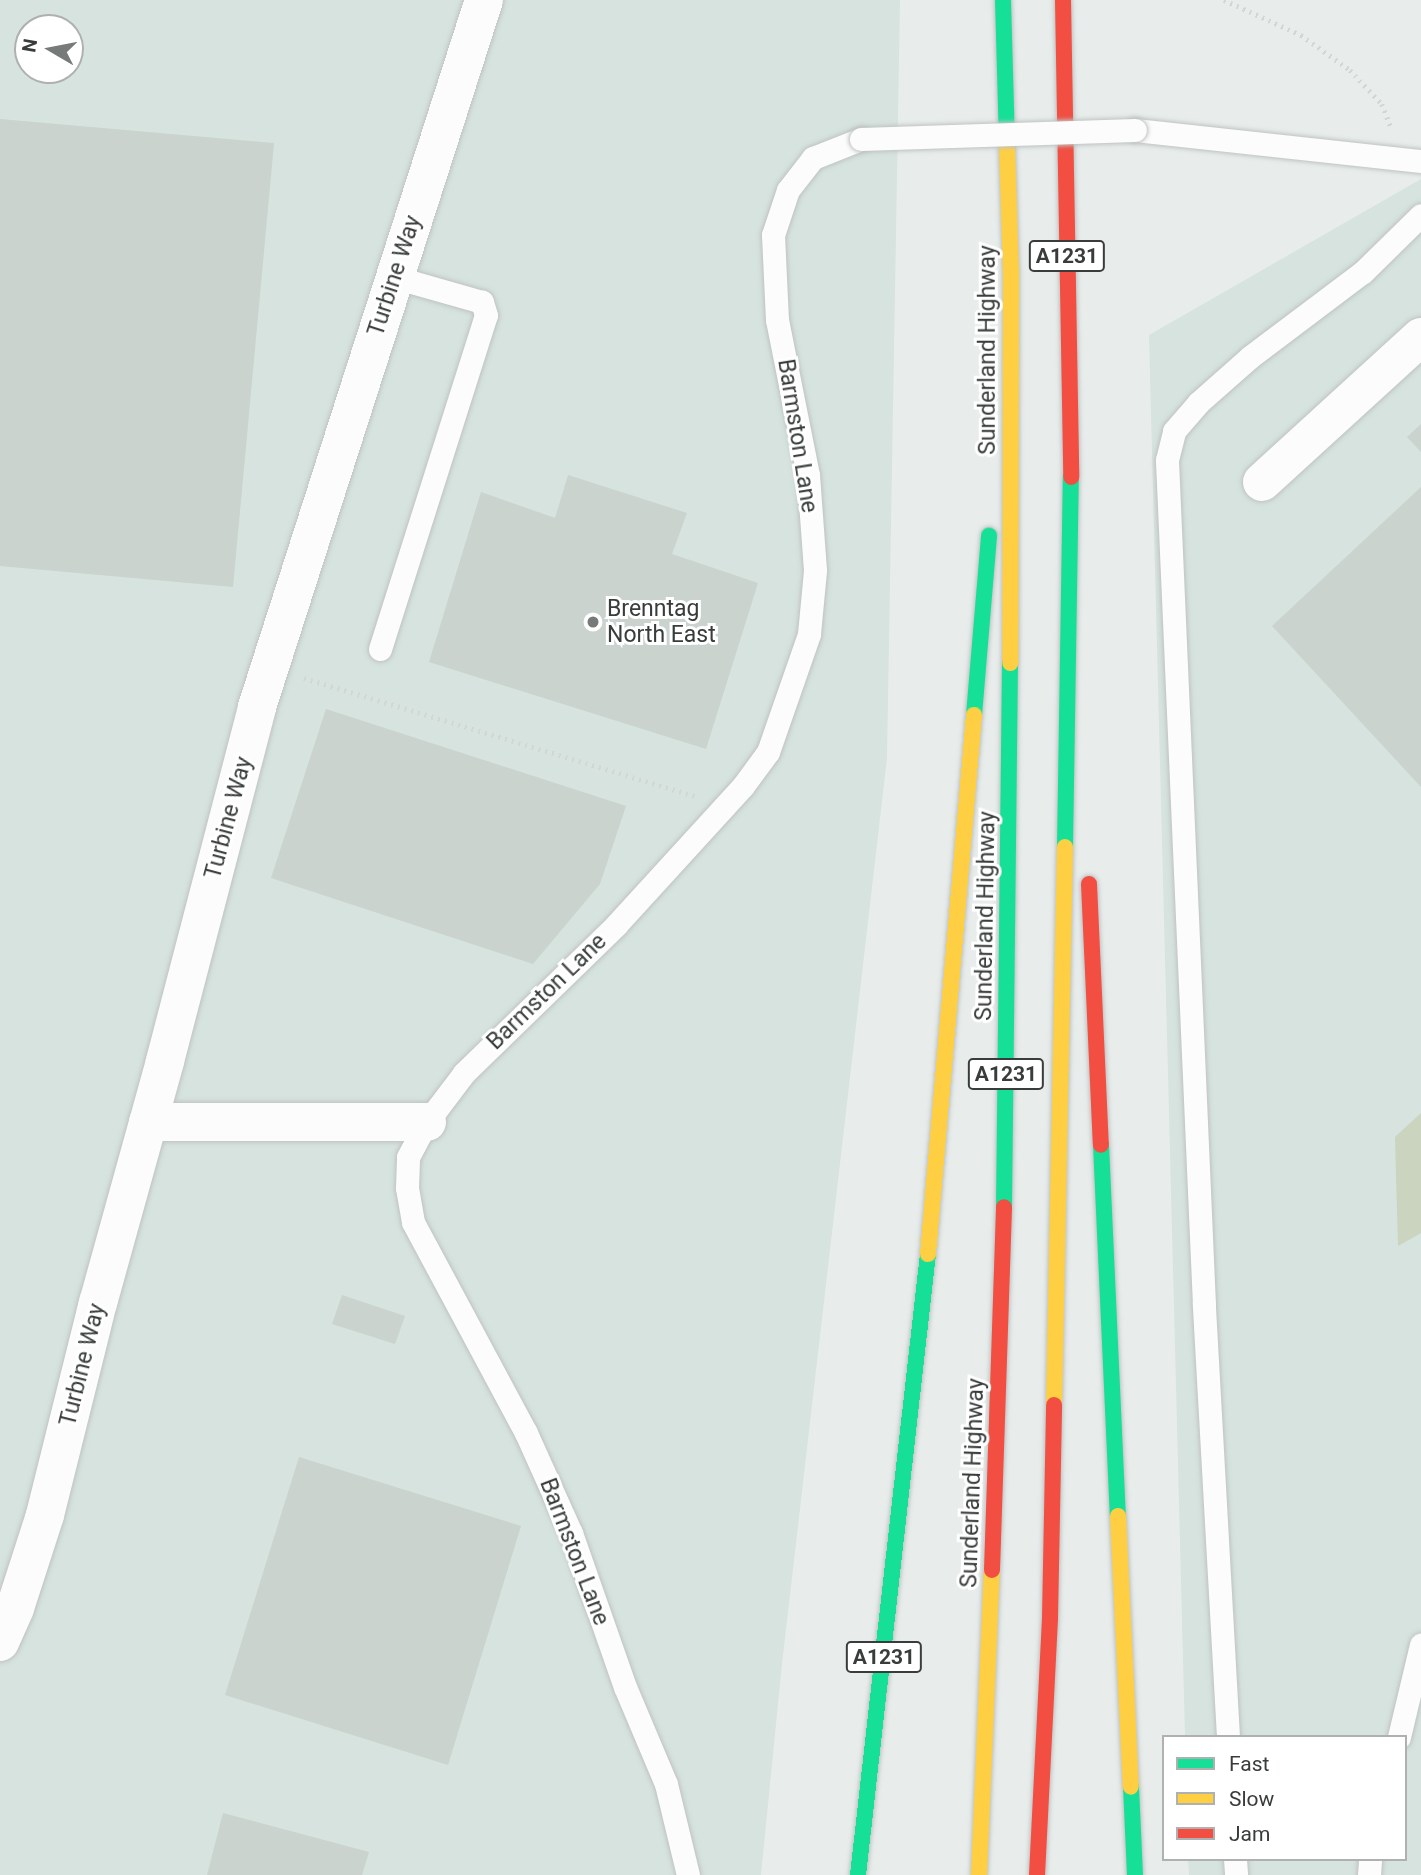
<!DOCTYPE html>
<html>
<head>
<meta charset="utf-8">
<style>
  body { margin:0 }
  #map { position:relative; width:1421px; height:1875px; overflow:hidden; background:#e8edec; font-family:Roboto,sans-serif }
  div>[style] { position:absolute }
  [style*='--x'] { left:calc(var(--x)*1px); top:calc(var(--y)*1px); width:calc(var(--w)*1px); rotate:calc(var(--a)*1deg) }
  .built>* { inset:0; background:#d6e3df }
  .forest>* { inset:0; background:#cad4bf }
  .building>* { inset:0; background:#cad3cd }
  .path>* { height:4.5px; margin-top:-2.25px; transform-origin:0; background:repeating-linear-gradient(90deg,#d4d6d5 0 2px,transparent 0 7px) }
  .roads { filter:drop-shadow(0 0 2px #bfc3c2) drop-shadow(0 0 2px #bfc3c2) }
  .lane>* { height:23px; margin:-11.5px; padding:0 11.5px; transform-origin:11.5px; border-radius:11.5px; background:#fcfcfc }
  .street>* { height:38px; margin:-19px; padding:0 19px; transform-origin:19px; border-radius:19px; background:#fcfcfc }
  .fast>* { height:16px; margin:-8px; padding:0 8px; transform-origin:8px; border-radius:8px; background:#16e098 }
  .slow>* { height:16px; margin:-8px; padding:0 8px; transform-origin:8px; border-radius:8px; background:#ffcf43 }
  .jam>* { height:16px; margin:-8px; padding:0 8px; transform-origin:8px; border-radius:8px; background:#f24e42 }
  .bridges { filter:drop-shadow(0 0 2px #bfc3c2) drop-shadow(0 0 2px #bfc3c2) }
  .lane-bridge>* { height:23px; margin:-11.5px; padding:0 11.5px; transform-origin:11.5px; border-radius:11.5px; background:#fcfcfc }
  .dots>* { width:19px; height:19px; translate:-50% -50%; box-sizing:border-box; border:4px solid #fff; border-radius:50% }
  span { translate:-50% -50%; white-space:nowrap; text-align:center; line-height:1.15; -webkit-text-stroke:6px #fff; paint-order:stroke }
  .shield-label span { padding:2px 5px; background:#fff; border:2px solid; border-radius:5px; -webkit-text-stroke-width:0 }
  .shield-label { font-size:21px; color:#383d3b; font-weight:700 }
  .street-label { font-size:23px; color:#383d3b }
  .poi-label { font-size:23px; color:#383d3b }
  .left { translate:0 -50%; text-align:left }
  .legend { position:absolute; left:1162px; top:1735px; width:245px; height:126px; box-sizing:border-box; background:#fff; border:2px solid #afb1b1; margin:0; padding:9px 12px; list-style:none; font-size:21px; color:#383d3b }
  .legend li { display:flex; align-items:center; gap:14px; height:35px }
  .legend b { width:35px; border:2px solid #afb1b1 }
  .north { position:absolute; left:14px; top:14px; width:70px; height:70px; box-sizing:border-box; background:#fff; border:2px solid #afb1b1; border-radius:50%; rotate:280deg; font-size:19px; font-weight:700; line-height:28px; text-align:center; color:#383d3b }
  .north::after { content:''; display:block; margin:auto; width:24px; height:32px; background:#767b79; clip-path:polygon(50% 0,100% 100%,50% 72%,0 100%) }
</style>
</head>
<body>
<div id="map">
  <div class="built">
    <div style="clip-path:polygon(evenodd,0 0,900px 0,887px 758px,782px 1664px,761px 1875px,0 1875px,0 0,28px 28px,70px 28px,70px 70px,28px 70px,28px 28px)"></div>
    <div style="clip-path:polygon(1421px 179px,1421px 1875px,1189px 1875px,1188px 1859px,1405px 1859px,1405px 1737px,1185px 1737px,1149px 335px)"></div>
  </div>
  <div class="forest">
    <div style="clip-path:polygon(1421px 1113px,1421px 1233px,1398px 1246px,1395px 1137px)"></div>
  </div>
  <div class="building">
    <div style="clip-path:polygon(0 119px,274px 143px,233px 587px,0 566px)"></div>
    <div style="clip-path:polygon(1421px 424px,1421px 452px,1407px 437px)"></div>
    <div style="clip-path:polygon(568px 475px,687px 513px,672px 554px,758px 583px,706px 749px,429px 662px,481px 492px,555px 518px)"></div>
    <div style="clip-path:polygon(1421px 487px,1421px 787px,1272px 626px)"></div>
    <div style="clip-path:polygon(326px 709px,626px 806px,600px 884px,533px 964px,271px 878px)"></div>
    <div style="clip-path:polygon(342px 1295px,405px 1316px,395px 1344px,332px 1324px)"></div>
    <div style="clip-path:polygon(299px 1457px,521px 1526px,448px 1765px,225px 1695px)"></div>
    <div style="clip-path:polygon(223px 1813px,369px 1852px,362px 1875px,207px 1875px)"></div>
  </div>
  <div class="path">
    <div style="--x:1224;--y:0;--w:85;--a:24.4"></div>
    <div style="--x:1301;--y:35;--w:60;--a:35.5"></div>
    <div style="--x:1350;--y:70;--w:47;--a:46.7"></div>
    <div style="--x:1382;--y:104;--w:25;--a:69"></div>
    <div style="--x:304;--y:678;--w:408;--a:16.8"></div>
  </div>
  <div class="roads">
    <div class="lane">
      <div style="--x:1135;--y:130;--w:288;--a:6.2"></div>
      <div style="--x:380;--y:649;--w:350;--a:-72.4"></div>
      <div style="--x:486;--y:315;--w:14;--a:-107"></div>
      <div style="--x:482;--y:302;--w:91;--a:-164.1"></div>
      <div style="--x:1228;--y:1737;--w:433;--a:-93.2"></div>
      <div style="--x:1204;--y:1305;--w:846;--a:-92.51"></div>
      <div style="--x:1167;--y:460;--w:30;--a:-76"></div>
      <div style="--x:1174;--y:431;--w:37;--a:-49"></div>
      <div style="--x:1198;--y:403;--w:69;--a:-41.5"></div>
      <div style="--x:1250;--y:357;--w:141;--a:-37"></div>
      <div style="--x:1363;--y:272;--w:81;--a:-44.5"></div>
      <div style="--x:1399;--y:1737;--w:95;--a:-76.6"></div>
      <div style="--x:1235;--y:1859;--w:16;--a:86"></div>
      <div style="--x:688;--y:1875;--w:94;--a:-103.6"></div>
      <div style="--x:666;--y:1784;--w:105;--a:-112.9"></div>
      <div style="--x:625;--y:1687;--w:163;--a:-109.3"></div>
      <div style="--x:571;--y:1533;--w:110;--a:-114.2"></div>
      <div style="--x:526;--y:1433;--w:239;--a:-118.2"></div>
      <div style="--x:413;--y:1222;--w:35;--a:-100"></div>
      <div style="--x:407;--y:1188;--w:31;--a:-88"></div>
      <div style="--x:408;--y:1157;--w:40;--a:-62"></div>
      <div style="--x:427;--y:1122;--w:61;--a:-52.9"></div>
      <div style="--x:464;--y:1073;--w:212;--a:-44.2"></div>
      <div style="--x:616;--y:925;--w:188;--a:-47.6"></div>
      <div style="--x:743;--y:786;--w:42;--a:-53.7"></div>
      <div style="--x:768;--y:752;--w:125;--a:-70.8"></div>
      <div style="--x:809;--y:634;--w:64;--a:-84.6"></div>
      <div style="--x:815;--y:570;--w:95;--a:-94.2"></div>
      <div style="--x:808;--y:475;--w:158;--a:-101.3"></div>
      <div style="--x:777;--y:320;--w:85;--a:-92.7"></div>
      <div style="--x:773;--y:235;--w:47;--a:-71.6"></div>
      <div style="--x:788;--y:190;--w:41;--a:-52"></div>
      <div style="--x:813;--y:158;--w:52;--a:-21.6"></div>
      <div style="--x:1369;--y:1875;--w:16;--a:-86"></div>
    </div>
    <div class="street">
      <div style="--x:1262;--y:482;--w:215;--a:-42.4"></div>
      <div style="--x:148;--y:1122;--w:279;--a:0"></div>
      <div style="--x:0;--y:1642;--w:37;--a:-66"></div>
      <div style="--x:15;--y:1608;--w:98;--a:-72.1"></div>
      <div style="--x:45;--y:1515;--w:219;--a:-76"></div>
      <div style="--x:98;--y:1303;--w:251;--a:-74.5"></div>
      <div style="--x:165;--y:1061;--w:366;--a:-75.4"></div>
      <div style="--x:257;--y:707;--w:743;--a:-72.2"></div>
    </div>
    <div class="fast">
      <div style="--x:1003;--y:0;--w:147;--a:88.4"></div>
      <div style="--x:974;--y:715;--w:180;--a:-85.2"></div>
      <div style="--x:1065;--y:847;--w:370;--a:-89.1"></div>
      <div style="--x:1101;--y:1145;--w:371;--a:87.4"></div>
      <div style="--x:1004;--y:1207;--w:544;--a:-89.37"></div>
      <div style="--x:1131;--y:1787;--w:88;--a:87.4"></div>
      <div style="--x:858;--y:1875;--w:625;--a:-83.57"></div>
    </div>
    <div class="slow">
      <div style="--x:1007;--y:147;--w:126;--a:88.2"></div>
      <div style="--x:1011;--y:273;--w:390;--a:90.1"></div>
      <div style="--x:928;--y:1254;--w:541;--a:-85.12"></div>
      <div style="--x:1054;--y:1405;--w:558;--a:-88.87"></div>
      <div style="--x:1118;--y:1516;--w:271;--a:87.3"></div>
      <div style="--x:979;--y:1875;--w:305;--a:-87.6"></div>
    </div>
    <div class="jam">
      <div style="--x:1063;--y:0;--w:477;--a:89"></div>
      <div style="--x:1089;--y:884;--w:261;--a:87.4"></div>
      <div style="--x:992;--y:1570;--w:363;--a:-88.1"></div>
      <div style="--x:1037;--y:1875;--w:257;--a:-87.1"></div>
      <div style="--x:1050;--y:1618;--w:213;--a:-88.9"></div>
    </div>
  </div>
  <div class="bridges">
    <div class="lane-bridge">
      <div style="--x:861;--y:139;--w:274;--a:-1.9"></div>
    </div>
  </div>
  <div class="dots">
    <div style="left:593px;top:622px;background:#767b79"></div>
  </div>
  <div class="shield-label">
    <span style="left:1067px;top:256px">A1231</span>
    <span style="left:1006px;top:1074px">A1231</span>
    <span style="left:884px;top:1657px">A1231</span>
  </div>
  <div class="street-label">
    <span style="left:395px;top:276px;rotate:-72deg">Turbine Way</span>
    <span style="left:988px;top:350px;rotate:-90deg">Sunderland Highway</span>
    <span style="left:797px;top:436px;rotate:81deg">Barmston Lane</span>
    <span style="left:229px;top:818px;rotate:-75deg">Turbine Way</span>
    <span style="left:986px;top:916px;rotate:-89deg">Sunderland Highway</span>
    <span style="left:547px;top:992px;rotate:-44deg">Barmston Lane</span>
    <span style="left:83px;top:1365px;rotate:-76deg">Turbine Way</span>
    <span style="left:973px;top:1483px;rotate:-88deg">Sunderland Highway</span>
    <span style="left:574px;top:1552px;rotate:69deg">Barmston Lane</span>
  </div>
  <div class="poi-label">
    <span class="left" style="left:607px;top:622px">Brenntag<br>North East</span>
  </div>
  <ul class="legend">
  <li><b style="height:9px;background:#16e098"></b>Fast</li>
  <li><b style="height:9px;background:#ffcf43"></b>Slow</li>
  <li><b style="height:9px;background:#f24e42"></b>Jam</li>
  </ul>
  <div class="north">N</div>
</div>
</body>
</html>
